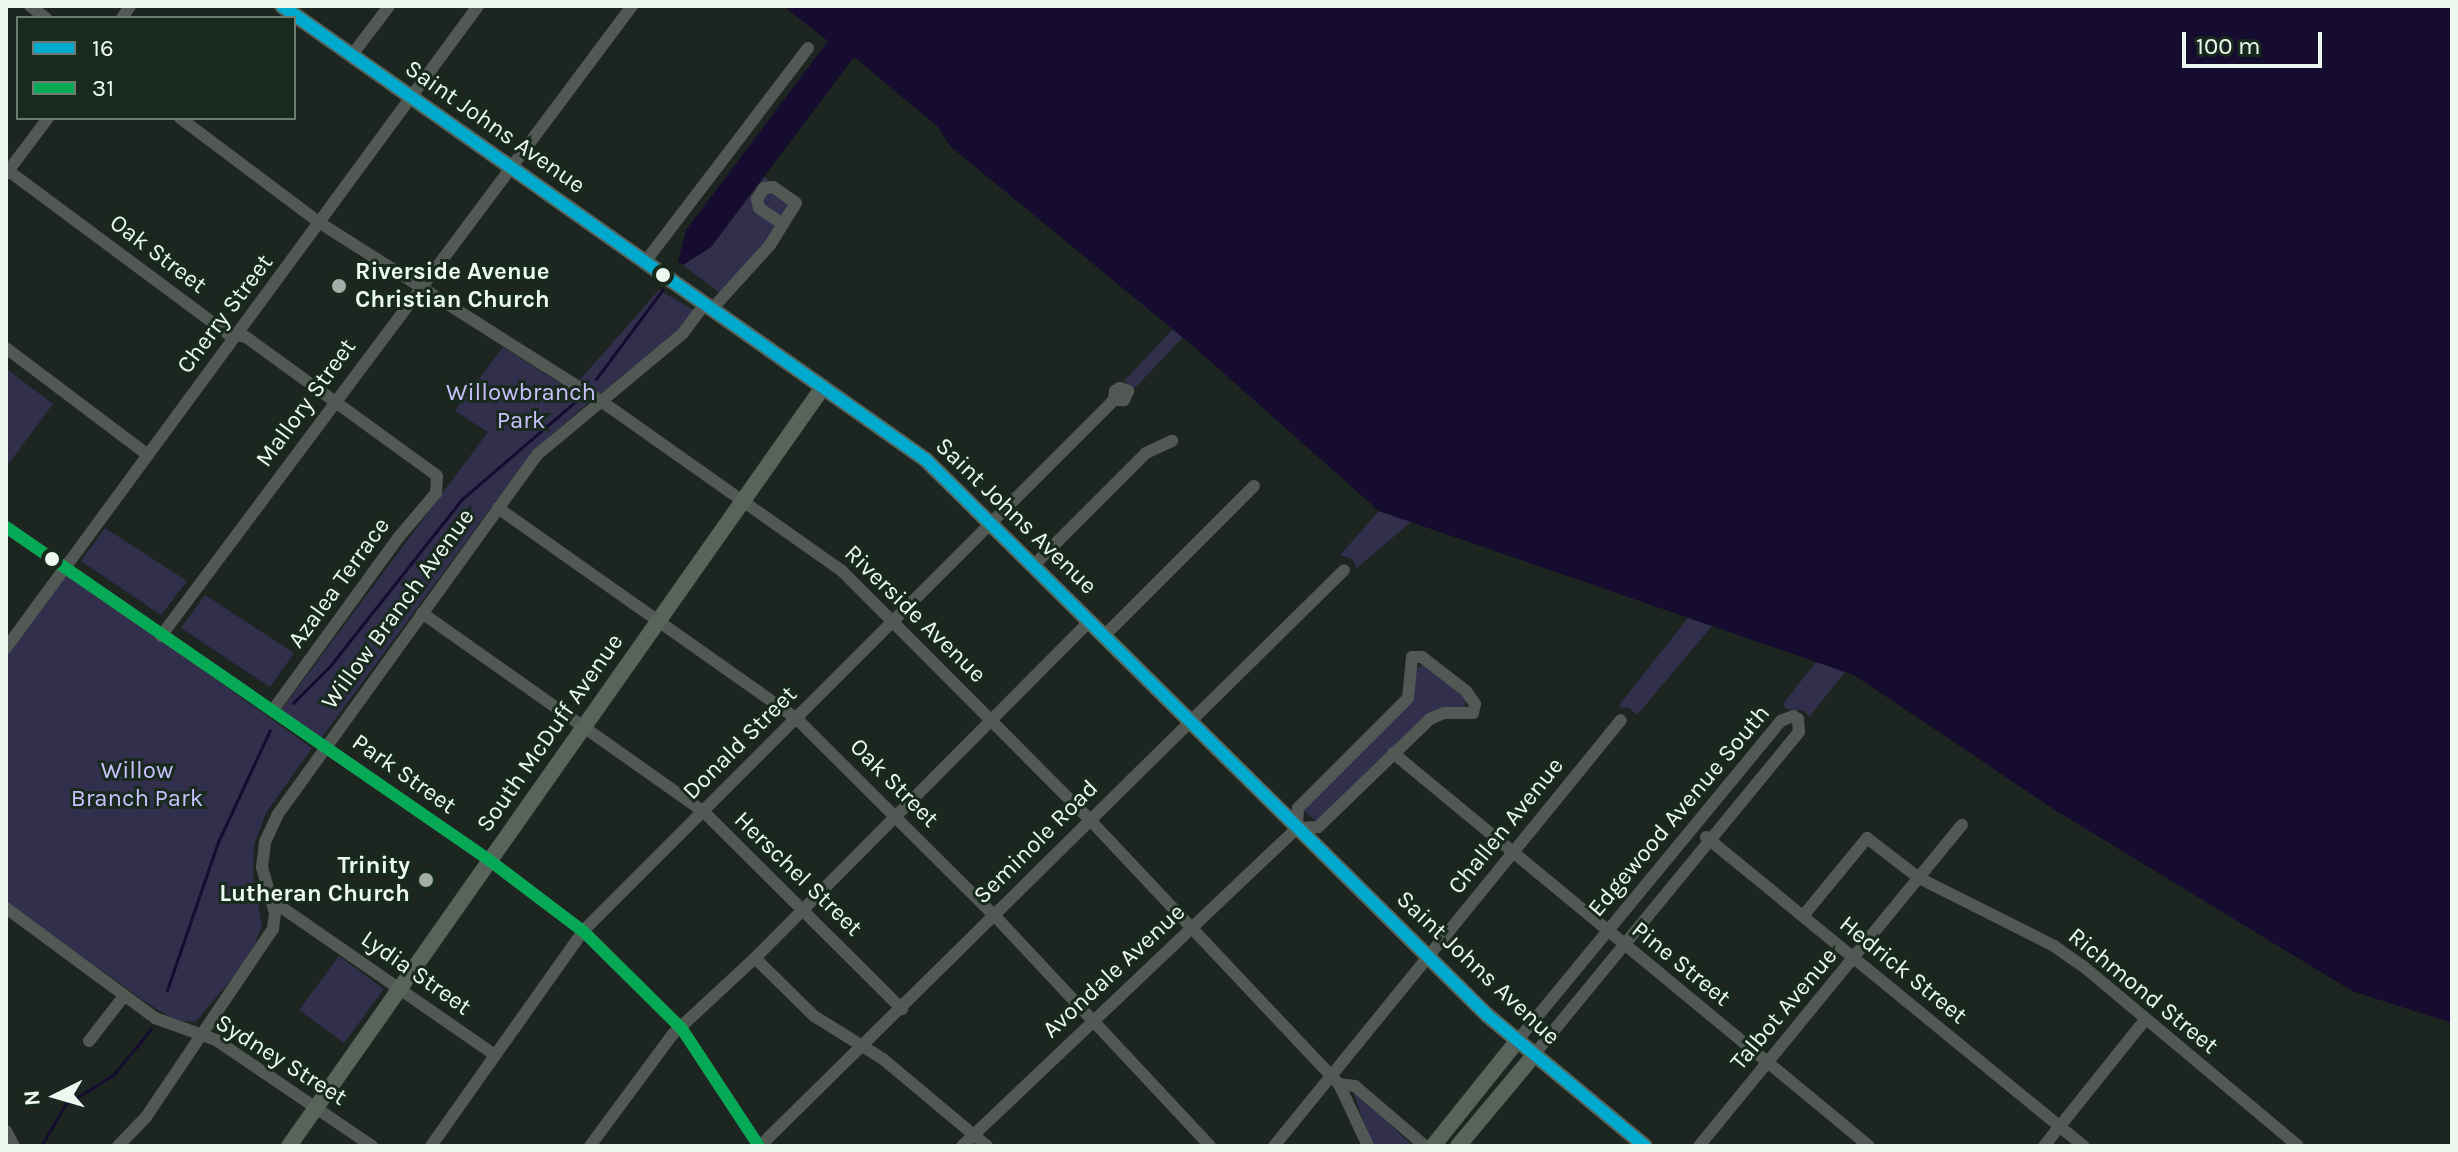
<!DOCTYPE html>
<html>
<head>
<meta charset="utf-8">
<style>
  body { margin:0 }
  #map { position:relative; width:2458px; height:1152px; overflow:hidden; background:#1c251f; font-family:Karla,sans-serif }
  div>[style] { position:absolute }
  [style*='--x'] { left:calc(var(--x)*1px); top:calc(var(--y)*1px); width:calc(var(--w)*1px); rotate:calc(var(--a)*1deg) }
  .green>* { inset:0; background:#322f4c }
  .water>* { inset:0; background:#150c2f }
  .stream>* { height:3px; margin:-1.5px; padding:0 1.5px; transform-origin:1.5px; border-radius:1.5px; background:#150c2f }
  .minor>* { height:12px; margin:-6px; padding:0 6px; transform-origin:6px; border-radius:6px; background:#525955 }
  .major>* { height:16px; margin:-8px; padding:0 8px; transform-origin:8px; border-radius:8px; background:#58635c }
  .bus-1>* { height:12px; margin:-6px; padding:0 6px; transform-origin:6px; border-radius:6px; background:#00a9ce }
  .bus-2>* { height:12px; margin:-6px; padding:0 6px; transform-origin:6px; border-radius:6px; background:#06aa56 }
  .dots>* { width:22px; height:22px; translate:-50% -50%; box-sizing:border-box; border:4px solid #18291e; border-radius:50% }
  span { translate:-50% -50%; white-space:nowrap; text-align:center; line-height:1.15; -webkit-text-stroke:6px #18291e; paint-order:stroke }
  .street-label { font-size:24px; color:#edf8f1 }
  .poi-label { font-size:24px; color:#edf8f1; font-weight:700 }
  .left { translate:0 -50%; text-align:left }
  .right { translate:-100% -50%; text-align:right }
  .park-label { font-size:24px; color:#c9c1fd }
  .frame { position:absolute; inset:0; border:8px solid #edf8f1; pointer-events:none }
  .legend { position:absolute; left:16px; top:16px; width:280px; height:104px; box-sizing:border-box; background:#18291e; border:2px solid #6d7c72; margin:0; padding:10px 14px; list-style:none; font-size:24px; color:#edf8f1 }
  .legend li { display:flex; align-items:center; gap:16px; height:40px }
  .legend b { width:40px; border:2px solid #6d7c72 }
  .north { position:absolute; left:16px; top:1056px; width:80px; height:80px; -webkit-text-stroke:6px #18291e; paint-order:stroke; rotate:265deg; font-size:22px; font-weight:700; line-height:32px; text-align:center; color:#edf8f1 }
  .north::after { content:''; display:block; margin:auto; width:28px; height:36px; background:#edf8f1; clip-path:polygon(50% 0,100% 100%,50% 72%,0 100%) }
  .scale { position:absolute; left:2182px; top:32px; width:140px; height:36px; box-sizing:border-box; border:4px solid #edf8f1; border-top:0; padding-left:10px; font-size:24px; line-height:28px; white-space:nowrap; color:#edf8f1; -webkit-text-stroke:6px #18291e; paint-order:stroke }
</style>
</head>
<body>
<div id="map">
  <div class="green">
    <div style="clip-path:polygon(764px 177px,795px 197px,771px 235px,720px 293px,683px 265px,711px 247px)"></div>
    <div style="clip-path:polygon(659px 290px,695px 311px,679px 329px,598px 396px,577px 383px)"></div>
    <div style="clip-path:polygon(1173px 329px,1183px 337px,1133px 390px,1124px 381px)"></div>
    <div style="clip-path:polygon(503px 347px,589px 402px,532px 452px,322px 737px,281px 710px,488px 432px,455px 411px)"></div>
    <div style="clip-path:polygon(8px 370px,53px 404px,6px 467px,6px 372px)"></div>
    <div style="clip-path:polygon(1379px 511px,1411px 522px,1357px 568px,1352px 559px,1340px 555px)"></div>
    <div style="clip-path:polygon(105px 528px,187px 581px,161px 615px,81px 561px)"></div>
    <div style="clip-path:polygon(63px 570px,312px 748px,266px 813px,254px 845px,253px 876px,262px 926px,254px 946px,237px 973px,195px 1022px,175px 1020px,150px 1005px,6px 902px,6px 656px)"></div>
    <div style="clip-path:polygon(205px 595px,294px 653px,270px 687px,181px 628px)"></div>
    <div style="clip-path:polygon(1688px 618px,1712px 626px,1637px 715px,1629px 708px,1621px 708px,1620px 704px)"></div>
    <div style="clip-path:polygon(1816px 662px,1845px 672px,1809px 717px,1805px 711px,1786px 709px,1783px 704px)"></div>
    <div style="clip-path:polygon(1426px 663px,1466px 698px,1465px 708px,1430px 712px,1318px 823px,1302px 809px,1414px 698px,1416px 669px)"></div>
    <div style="clip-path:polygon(339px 956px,384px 989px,344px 1043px,299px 1010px)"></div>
    <div style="clip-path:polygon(1352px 1089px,1413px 1146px,1372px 1146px)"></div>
  </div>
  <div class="water">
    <div style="clip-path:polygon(783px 6px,2452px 6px,2452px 1023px,2352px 991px,2055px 810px,1854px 675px,1379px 511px,1193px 346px,950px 146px,938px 127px,854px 57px,711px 247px,683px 265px,678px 262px,686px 230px,828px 41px)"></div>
  </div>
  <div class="stream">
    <div style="--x:596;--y:379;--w:112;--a:-53.3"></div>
    <div style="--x:293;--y:703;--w:52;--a:-45"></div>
    <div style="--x:330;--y:666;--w:213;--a:-51.7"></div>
    <div style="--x:462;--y:499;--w:152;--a:-40.7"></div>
    <div style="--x:167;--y:990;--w:157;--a:-71"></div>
    <div style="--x:218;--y:842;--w:123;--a:-65.1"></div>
    <div style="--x:41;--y:1146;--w:48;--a:-59.7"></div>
    <div style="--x:65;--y:1105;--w:57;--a:-32"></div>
    <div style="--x:113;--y:1075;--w:60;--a:-50.4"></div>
  </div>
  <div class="minor">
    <div style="--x:30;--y:6;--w:20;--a:37"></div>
    <div style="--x:122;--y:18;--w:14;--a:-56"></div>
    <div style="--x:352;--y:55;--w:61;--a:-52.9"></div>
    <div style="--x:180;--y:118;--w:175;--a:36.9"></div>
    <div style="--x:320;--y:223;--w:333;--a:32.4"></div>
    <div style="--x:601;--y:401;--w:294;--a:35.2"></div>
    <div style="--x:841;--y:570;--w:353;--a:45.1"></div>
    <div style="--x:1090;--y:820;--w:340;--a:46.7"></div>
    <div style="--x:1323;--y:1067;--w:23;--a:47"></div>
    <div style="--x:1339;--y:1084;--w:16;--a:7"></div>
    <div style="--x:1355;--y:1086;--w:92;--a:40.6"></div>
    <div style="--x:6;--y:169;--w:275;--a:36.6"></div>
    <div style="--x:227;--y:333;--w:19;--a:12"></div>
    <div style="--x:246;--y:337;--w:236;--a:36"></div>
    <div style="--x:437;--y:476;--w:17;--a:93"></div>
    <div style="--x:436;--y:493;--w:59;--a:130.2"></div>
    <div style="--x:398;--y:538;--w:213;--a:126"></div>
    <div style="--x:6;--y:174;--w:70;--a:-53.1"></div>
    <div style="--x:645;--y:262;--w:269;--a:-52.7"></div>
    <div style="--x:712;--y:309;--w:86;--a:-47.8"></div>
    <div style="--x:770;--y:245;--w:49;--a:-58.2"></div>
    <div style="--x:796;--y:203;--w:28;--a:-145"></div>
    <div style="--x:773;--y:187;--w:9;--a:174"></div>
    <div style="--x:764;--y:188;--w:13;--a:122"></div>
    <div style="--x:757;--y:199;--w:9;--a:77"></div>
    <div style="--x:759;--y:208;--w:29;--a:34"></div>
    <div style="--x:6;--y:348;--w:178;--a:37"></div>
    <div style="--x:498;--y:508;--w:365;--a:35.2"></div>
    <div style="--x:796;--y:718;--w:279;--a:44.9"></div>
    <div style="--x:994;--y:915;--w:316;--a:46.9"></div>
    <div style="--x:6;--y:527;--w:587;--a:34.58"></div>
    <div style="--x:489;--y:860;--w:118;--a:37.1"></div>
    <div style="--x:583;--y:931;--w:139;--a:44.7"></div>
    <div style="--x:682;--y:1029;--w:140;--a:56.7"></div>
    <div style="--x:1034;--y:565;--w:158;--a:-45"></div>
    <div style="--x:1146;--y:453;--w:29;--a:-25"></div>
    <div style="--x:422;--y:613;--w:344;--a:35.2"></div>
    <div style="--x:703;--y:811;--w:281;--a:44.9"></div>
    <div style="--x:161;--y:636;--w:787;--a:-53.22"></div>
    <div style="--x:1104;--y:636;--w:212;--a:-45"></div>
    <div style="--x:6;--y:648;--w:797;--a:-53.68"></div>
    <div style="--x:1412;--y:657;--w:10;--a:0"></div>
    <div style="--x:1422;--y:657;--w:56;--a:37.7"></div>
    <div style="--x:1466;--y:691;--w:16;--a:55"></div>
    <div style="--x:1475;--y:704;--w:9;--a:103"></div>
    <div style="--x:1473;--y:713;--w:29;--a:180"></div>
    <div style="--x:1444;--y:713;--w:15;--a:157"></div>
    <div style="--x:1430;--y:719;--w:156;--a:136"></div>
    <div style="--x:1318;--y:827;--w:21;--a:177"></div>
    <div style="--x:1297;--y:828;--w:20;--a:-87"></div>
    <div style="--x:1298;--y:808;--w:156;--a:-45"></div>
    <div style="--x:1408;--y:698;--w:41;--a:-84.4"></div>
    <div style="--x:1393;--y:753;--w:617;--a:39.54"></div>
    <div style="--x:1706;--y:837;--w:488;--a:39.3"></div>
    <div style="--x:271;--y:900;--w:272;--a:34.7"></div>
    <div style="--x:6;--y:908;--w:185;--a:36.4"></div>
    <div style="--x:155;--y:1018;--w:65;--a:19.8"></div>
    <div style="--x:216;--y:1040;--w:189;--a:34.2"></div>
    <div style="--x:1803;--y:916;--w:101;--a:-50.6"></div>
    <div style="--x:1867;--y:838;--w:66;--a:37.6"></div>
    <div style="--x:1919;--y:878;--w:151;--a:26.7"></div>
    <div style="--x:2054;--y:946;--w:35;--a:35"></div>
    <div style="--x:2083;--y:966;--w:280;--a:39.9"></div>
    <div style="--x:755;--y:958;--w:83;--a:44.5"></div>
    <div style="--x:814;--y:1016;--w:81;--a:31.9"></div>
    <div style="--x:883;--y:1059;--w:136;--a:39.9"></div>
    <div style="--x:89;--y:1041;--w:57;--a:-52.1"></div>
    <div style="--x:1517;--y:1041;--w:415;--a:-50.5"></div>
    <div style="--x:1781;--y:721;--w:13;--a:-23"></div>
    <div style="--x:1793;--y:716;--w:6;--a:31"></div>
    <div style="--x:1798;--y:719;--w:13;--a:86"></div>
    <div style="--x:1799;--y:732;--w:418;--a:129.4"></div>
    <div style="--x:1339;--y:1084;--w:68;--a:64.9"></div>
    <div style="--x:6;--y:1131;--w:17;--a:62"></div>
    <div style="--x:118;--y:1146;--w:40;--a:-46"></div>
    <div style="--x:146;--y:1117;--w:227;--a:-56"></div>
    <div style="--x:273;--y:929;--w:16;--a:-83"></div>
    <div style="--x:275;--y:913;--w:48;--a:-105.8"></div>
    <div style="--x:262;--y:867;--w:25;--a:-83"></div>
    <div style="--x:265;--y:842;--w:31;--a:-65"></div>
    <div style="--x:278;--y:814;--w:444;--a:-54.2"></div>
    <div style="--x:538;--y:454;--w:189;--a:-39.8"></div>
    <div style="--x:683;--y:333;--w:36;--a:-53"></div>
    <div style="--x:431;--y:1146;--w:263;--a:-54.7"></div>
    <div style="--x:583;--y:931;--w:751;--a:-45"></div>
    <div style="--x:1114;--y:400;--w:9;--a:-84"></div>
    <div style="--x:1115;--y:391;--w:6;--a:-31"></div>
    <div style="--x:1120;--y:388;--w:9;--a:21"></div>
    <div style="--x:1128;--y:391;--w:10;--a:114"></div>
    <div style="--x:1124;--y:400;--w:10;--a:180"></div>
    <div style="--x:590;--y:1146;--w:139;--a:-53.5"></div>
    <div style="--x:673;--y:1034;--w:112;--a:-42.8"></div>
    <div style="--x:755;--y:958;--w:475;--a:-45.2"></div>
    <div style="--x:760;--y:1146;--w:820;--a:-44.6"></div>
    <div style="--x:962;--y:1146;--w:462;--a:-43.5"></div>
    <div style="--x:1274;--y:1146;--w:549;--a:-50.84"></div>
    <div style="--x:1699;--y:1146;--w:415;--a:-50.7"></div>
    <div style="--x:2044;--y:1146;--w:161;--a:-51.3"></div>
  </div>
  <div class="major">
    <div style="--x:282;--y:6;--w:788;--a:35.18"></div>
    <div style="--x:926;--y:460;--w:789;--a:44.69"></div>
    <div style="--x:1487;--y:1015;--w:205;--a:39.7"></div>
    <div style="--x:289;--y:1146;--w:928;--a:-54.87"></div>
    <div style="--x:1433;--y:1146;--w:134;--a:-51.3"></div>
    <div style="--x:1458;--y:1146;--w:119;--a:-50.1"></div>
  </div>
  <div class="bus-1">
    <div style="--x:282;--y:6;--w:788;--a:35.18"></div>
    <div style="--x:926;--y:460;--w:789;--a:44.69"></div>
    <div style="--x:1487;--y:1015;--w:205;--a:39.7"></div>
  </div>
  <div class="bus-2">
    <div style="--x:6;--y:527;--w:587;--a:34.58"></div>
    <div style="--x:489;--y:860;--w:118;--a:37.1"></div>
    <div style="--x:583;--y:931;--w:139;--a:44.7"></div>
    <div style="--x:682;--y:1029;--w:140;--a:56.7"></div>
  </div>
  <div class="dots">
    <div style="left:663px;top:275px;background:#edf8f1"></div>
    <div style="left:339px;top:286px;background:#a4aea8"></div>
    <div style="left:52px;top:559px;background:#edf8f1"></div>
    <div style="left:426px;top:880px;background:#a4aea8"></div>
  </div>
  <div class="street-label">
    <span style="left:495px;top:127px;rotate:35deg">Saint Johns Avenue</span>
    <span style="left:158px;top:254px;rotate:37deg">Oak Street</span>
    <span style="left:225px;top:314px;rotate:-53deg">Cherry Street</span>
    <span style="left:306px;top:403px;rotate:-54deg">Mallory Street</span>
    <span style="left:1016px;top:516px;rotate:44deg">Saint Johns Avenue</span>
    <span style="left:339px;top:583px;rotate:-54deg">Azalea Terrace</span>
    <span style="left:398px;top:609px;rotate:-54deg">Willow Branch Avenue</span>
    <span style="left:915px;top:614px;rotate:44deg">Riverside Avenue</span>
    <span style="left:550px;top:733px;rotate:-55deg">South McDuff Avenue</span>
    <span style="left:740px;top:743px;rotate:-45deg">Donald Street</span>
    <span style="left:404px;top:774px;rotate:35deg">Park Street</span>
    <span style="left:894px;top:783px;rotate:45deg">Oak Street</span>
    <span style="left:1679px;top:811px;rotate:-50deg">Edgewood Avenue South</span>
    <span style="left:1506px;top:826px;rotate:-51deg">Challen Avenue</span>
    <span style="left:1036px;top:842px;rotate:-45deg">Seminole Road</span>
    <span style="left:798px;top:874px;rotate:44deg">Herschel Street</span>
    <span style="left:1681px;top:964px;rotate:39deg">Pine Street</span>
    <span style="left:1478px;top:968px;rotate:43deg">Saint Johns Avenue</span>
    <span style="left:1903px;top:970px;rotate:39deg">Hedrick Street</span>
    <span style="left:1114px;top:971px;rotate:-43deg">Avondale Avenue</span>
    <span style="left:416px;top:973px;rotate:35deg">Lydia Street</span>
    <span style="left:2143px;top:991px;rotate:39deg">Richmond Street</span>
    <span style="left:1784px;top:1009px;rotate:-50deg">Talbot Avenue</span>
    <span style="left:281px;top:1060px;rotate:32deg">Sydney Street</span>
  </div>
  <div class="poi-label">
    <span class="left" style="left:355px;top:286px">Riverside Avenue<br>Christian Church</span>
    <span class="right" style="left:410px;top:880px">Trinity<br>Lutheran Church</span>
  </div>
  <div class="park-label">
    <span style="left:521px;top:407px">Willowbranch<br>Park</span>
    <span style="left:137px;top:785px">Willow<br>Branch Park</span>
  </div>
  <div class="frame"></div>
  <ul class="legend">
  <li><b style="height:10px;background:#00a9ce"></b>16</li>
  <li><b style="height:10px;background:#06aa56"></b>31</li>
  </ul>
  <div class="north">N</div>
  <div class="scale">100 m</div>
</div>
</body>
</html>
